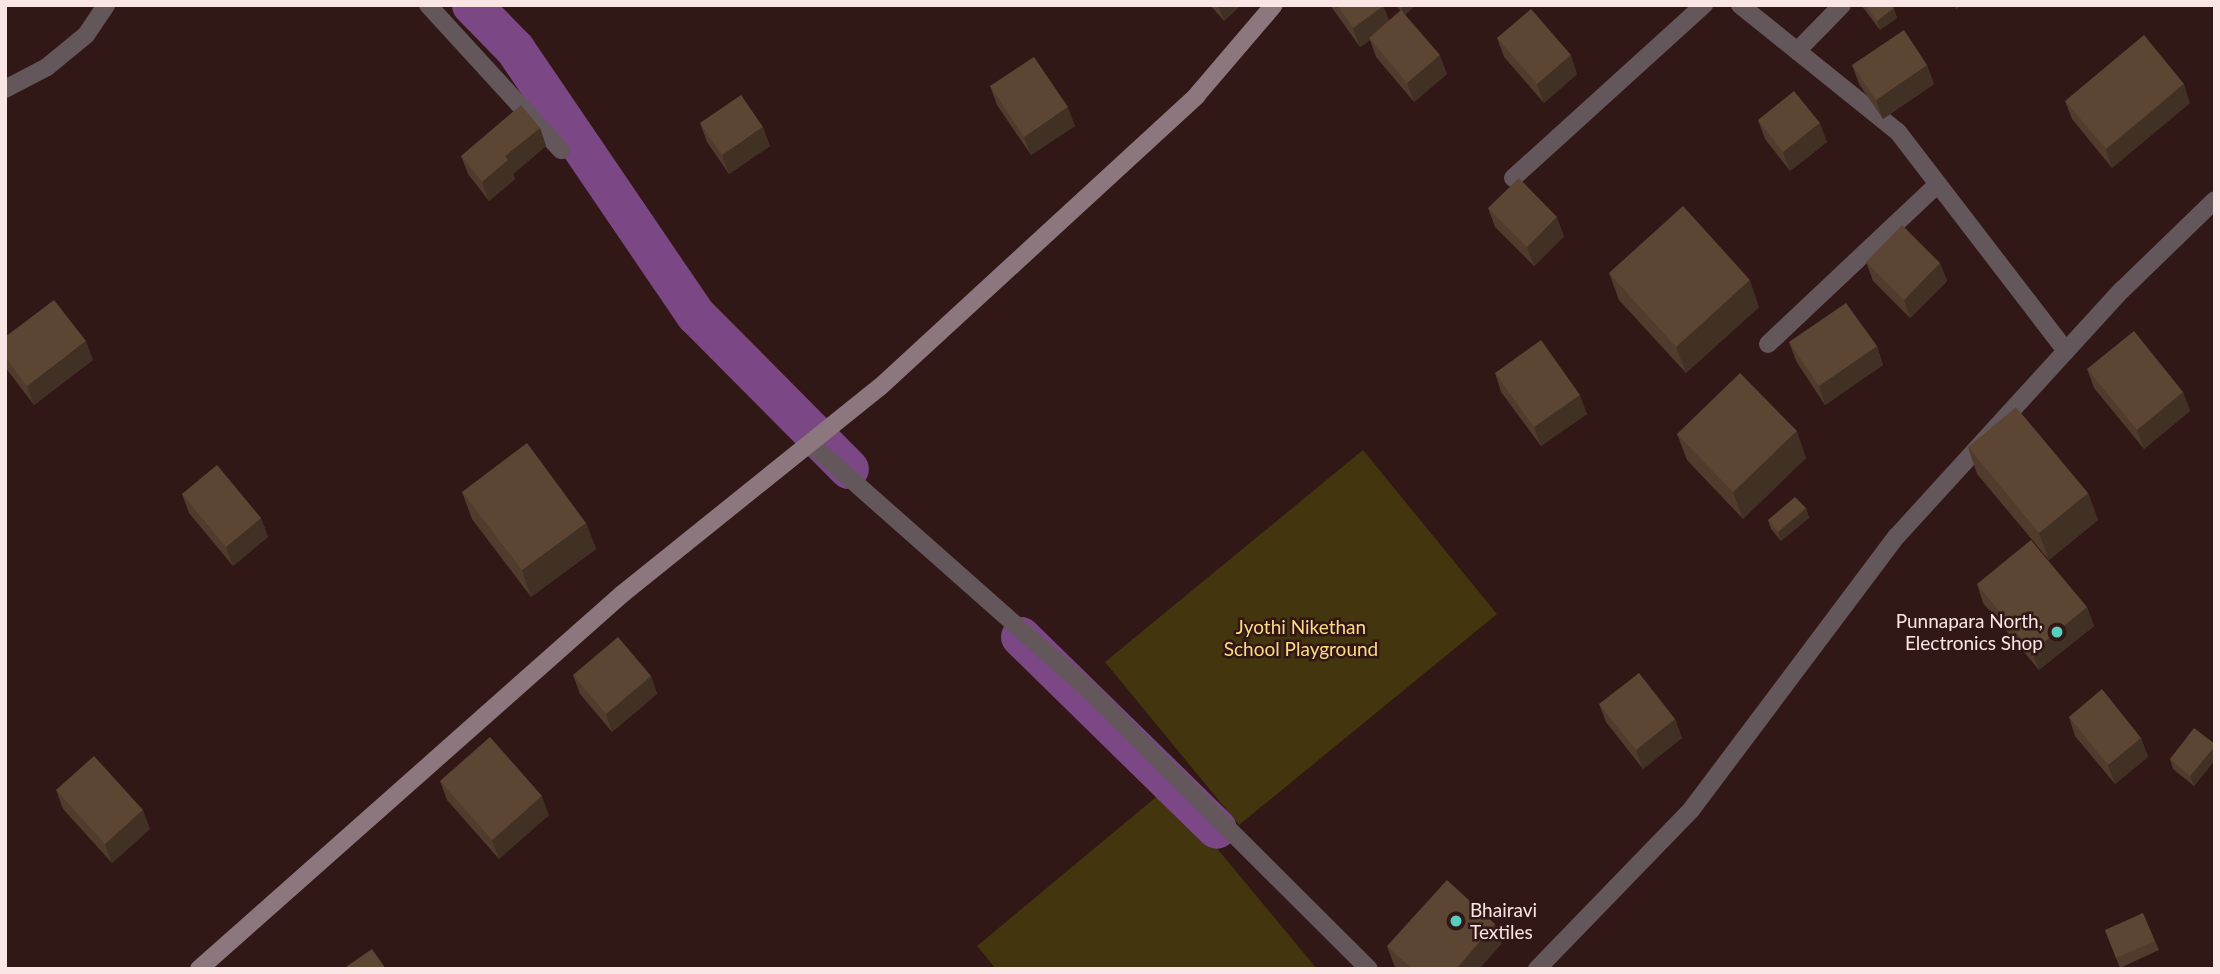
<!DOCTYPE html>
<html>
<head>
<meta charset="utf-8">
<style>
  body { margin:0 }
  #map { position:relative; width:2220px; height:974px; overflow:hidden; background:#311715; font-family:Lato,sans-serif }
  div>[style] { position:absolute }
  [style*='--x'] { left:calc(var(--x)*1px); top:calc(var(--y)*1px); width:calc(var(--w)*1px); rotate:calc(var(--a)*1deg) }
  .green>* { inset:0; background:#43350e }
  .canal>* { height:40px; margin:-20px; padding:0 20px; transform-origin:20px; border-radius:20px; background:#7b4785 }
  .street>* { height:18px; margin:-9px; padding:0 9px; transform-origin:9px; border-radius:9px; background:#64575c }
  .secondary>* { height:18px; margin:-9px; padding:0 9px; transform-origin:9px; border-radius:9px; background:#8c777f }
  .wall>* { inset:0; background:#503b2d }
  .shaded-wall>* { inset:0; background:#413024 }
  .building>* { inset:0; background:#5d4534 }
  .dots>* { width:19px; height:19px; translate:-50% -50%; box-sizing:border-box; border:4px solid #311715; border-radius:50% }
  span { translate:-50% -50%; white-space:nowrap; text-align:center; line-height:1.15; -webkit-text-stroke:5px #311715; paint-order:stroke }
  .poi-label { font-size:19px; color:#f9e6e4 }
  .right { translate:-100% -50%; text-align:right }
  .left { translate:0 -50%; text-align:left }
  .park-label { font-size:19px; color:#fddb83 }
  .frame { position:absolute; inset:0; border:7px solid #f9e6e4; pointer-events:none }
</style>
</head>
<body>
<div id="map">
  <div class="green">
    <div style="clip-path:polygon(1363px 450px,1497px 614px,1239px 825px,1105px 662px)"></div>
    <div style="clip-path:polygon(1167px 788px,1317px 969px,996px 969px,977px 946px)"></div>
  </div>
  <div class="canal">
    <div style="--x:472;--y:5;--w:62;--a:45.7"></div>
    <div style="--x:515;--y:49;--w:322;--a:55.8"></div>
    <div style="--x:696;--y:315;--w:217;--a:45.2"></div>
    <div style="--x:1021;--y:637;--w:274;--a:44.4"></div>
  </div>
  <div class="street">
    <div style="--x:428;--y:5;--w:197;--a:47.5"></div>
    <div style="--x:1740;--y:5;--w:203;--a:38.8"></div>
    <div style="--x:1898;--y:132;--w:276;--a:52.5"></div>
    <div style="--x:1797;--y:51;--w:64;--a:-45.6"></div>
    <div style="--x:5;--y:89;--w:47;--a:-27.6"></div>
    <div style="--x:47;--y:67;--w:50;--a:-39.4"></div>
    <div style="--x:86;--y:35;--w:36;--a:-56"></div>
    <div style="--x:1513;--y:178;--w:258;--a:-42.2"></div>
    <div style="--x:1768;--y:344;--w:233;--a:-43.3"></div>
    <div style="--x:810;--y:443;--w:373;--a:41.5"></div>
    <div style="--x:1089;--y:690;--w:395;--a:44.9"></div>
    <div style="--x:1537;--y:969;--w:221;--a:-45.9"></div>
    <div style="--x:1691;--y:810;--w:343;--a:-53.1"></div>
    <div style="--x:1897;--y:536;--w:333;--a:-47.6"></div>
    <div style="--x:2122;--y:290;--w:129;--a:-44.1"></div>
  </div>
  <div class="secondary">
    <div style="--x:199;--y:969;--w:564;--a:-41.55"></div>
    <div style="--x:621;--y:595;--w:332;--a:-38.8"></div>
    <div style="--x:880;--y:387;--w:431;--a:-42.6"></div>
    <div style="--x:1197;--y:95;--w:118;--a:-49.5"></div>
  </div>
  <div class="wall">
    <div style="clip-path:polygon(1210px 5px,1241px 5px,1224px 21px)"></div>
    <div style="clip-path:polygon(1330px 5px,1383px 5px,1389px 21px,1401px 11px,1395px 5px,1415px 5px,1405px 15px,1447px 74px,1414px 102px,1376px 57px,1370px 40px,1360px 47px)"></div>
    <div style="clip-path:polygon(1861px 5px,1892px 5px,1897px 18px,1880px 30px)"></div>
    <div style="clip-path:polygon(1497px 38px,1577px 74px,1544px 103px,1504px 57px)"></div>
    <div style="clip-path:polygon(1852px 65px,1927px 65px,1934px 84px,1883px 119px,1859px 84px)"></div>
    <div style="clip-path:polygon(990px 86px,1075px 126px,1031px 155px,997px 105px)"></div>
    <div style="clip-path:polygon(2065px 101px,2190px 103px,2112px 168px,2072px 119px)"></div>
    <div style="clip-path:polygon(1758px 120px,1827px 142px,1790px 171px,1765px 139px)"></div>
    <div style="clip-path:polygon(700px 123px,770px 146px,729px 174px,707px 142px)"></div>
    <div style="clip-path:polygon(540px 128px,546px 146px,513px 174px,515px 179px,489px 201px,468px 174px,461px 156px)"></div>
    <div style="clip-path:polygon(1488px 208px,1564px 236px,1534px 266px,1495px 227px)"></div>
    <div style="clip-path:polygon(1866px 262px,1940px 263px,1947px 281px,1910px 318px,1873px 281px)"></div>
    <div style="clip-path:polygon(1609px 273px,1759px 307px,1686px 373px,1619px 300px)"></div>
    <div style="clip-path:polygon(5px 337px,93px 360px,34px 405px,5px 367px)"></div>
    <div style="clip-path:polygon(1789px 342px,1877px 346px,1883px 365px,1825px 405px,1796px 361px)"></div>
    <div style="clip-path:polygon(2087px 369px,2183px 392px,2190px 411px,2144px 449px,2094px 388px)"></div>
    <div style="clip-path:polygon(1495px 373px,1587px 414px,1541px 446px,1501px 392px)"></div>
    <div style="clip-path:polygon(1677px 434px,1806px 458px,1743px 519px,1687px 460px)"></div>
    <div style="clip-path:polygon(1968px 447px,2088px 493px,2098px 520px,2049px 560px,1977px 474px)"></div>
    <div style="clip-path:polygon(462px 492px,586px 523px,596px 549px,531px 597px,472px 519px)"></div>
    <div style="clip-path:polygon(182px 494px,261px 518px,268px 537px,233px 566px,189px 513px)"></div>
    <div style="clip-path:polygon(1806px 508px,1809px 518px,1781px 541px,1771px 529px,1768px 520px)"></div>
    <div style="clip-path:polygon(1977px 584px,2087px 607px,2094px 626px,2039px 670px,1983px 603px)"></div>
    <div style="clip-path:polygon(573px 675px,651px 676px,657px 694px,612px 732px,580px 694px)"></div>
    <div style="clip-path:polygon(1599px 704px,1675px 719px,1682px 738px,1643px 769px,1606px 722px)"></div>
    <div style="clip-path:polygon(2069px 717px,2141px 738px,2148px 757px,2115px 784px,2075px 736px)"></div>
    <div style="clip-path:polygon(2215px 744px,2215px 760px,2194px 786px,2173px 769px,2170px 759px)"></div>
    <div style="clip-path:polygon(440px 781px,549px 815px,499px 859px,447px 800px)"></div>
    <div style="clip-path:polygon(56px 790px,150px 829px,112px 863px,63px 809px)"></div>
    <div style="clip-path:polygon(2105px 930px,2155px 941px,2159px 950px,2120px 968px)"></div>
    <div style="clip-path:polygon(1502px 943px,1479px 969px,1397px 969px,1394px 965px,1387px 946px)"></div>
  </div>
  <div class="shaded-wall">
    <div style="clip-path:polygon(1218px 5px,1241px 5px,1224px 21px)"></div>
    <div style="clip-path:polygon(1401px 5px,1415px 5px,1404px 15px)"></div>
    <div style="clip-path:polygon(1954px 5px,1961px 5px,1956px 10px)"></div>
    <div style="clip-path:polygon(1383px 6px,1390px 25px,1360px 47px,1353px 28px)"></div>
    <div style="clip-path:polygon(1894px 8px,1897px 18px,1880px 30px,1877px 21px)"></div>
    <div style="clip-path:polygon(1440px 55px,1447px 74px,1414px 102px,1407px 83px)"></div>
    <div style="clip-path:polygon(1571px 55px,1577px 74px,1544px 103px,1537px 84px)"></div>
    <div style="clip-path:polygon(1927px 65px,1934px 84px,1883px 119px,1876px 100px)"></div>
    <div style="clip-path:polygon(2184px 84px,2190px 103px,2112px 168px,2106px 149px)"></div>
    <div style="clip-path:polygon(1068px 107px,1075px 126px,1031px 155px,1024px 137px)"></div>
    <div style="clip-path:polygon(1820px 123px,1827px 142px,1790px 171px,1783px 152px)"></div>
    <div style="clip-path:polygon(763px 127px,770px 146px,729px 174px,722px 155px)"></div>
    <div style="clip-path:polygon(540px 128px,546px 146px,513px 174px,515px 179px,489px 201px,482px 182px,505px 156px)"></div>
    <div style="clip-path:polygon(1557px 217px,1564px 236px,1534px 266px,1527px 247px)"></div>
    <div style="clip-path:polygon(1940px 263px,1947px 281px,1910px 318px,1904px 300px)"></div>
    <div style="clip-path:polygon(1750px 280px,1759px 307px,1686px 373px,1676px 347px)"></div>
    <div style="clip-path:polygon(86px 341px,93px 360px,34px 405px,27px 386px)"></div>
    <div style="clip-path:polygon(1877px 346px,1883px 365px,1825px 405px,1819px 386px)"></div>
    <div style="clip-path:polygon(2183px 392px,2190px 411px,2144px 449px,2137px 430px)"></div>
    <div style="clip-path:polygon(1580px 395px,1587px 414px,1541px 446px,1534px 427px)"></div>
    <div style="clip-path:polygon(1797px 431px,1806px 458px,1743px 519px,1733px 492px)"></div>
    <div style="clip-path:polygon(2088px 493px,2098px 520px,2049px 560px,2039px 533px)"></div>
    <div style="clip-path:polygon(1806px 508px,1809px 518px,1781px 541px,1778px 532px)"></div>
    <div style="clip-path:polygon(261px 518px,268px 537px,233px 566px,226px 547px)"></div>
    <div style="clip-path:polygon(586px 523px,596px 549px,531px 597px,522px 570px)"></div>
    <div style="clip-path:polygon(2087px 607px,2094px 626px,2039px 670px,2032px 652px)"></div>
    <div style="clip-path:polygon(651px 676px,657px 694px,612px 732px,606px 714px)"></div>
    <div style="clip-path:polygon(1675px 719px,1682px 738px,1643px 769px,1636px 750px)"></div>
    <div style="clip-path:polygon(2141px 738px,2148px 757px,2115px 784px,2108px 765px)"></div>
    <div style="clip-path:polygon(2215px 746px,2215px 760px,2194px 786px,2190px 776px)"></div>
    <div style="clip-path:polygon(542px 796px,549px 815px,499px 859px,492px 840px)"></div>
    <div style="clip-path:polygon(143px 810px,150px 829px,112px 863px,105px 844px)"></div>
    <div style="clip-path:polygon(1495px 924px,1502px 943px,1479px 969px,1456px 969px)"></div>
  </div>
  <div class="building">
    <div style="clip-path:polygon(1337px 5px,1383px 5px,1383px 6px,1353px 28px)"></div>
    <div style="clip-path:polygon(1865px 5px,1892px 5px,1894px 8px,1877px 21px)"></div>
    <div style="clip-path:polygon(1531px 9px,1571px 55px,1537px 84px,1497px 38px)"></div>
    <div style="clip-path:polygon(1401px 10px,1440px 55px,1407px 83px,1369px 38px)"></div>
    <div style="clip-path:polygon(1904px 30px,1927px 65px,1876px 100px,1852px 65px)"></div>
    <div style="clip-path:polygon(2144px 35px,2184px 84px,2106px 149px,2065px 101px)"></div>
    <div style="clip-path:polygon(1034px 57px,1068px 107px,1024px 137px,990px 86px)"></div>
    <div style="clip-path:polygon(1794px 91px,1820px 123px,1783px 152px,1758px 120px)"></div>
    <div style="clip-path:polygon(741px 95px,763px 127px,722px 155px,700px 123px)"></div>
    <div style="clip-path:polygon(521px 105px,540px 128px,505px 156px,508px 160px,482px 182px,461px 156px)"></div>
    <div style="clip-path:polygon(1519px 178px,1557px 217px,1527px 247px,1488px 208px)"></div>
    <div style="clip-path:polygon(1683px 206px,1750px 280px,1676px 347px,1609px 273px)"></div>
    <div style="clip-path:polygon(1902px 225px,1940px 263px,1904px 300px,1866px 262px)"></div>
    <div style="clip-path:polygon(54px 300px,86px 341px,27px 386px,5px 357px,5px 337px)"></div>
    <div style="clip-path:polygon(1846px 303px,1877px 346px,1819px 386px,1789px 342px)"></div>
    <div style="clip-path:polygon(2134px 331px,2183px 392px,2137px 430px,2087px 369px)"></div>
    <div style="clip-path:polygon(1541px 340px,1580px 395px,1534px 427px,1495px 373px)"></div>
    <div style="clip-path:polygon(1740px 373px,1797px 431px,1733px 492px,1677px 434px)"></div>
    <div style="clip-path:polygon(2016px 407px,2088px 493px,2039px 533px,1968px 447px)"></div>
    <div style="clip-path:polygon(527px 443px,586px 523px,522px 570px,462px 492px)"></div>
    <div style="clip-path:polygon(217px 465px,261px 518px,226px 547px,182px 494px)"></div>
    <div style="clip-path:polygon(1795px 497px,1806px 508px,1778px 532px,1768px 520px)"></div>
    <div style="clip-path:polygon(2031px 540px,2087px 607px,2032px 652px,1977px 584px)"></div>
    <div style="clip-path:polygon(618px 637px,651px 676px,606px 714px,573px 675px)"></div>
    <div style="clip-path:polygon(1639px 673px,1675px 719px,1636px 750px,1599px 704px)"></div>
    <div style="clip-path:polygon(2102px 689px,2141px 738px,2108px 765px,2069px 717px)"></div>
    <div style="clip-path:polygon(2194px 728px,2215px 744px,2215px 746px,2190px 776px,2170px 759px)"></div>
    <div style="clip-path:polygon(490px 737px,542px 796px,492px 840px,440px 781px)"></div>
    <div style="clip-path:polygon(94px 756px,143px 810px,105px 844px,56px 790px)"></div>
    <div style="clip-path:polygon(1447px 880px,1495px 924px,1456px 969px,1412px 969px,1387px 946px)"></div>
    <div style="clip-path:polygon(2143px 913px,2155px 941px,2116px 958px,2105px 930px)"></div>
    <div style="clip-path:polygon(372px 949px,386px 969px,343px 969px)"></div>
  </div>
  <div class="dots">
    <div style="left:2057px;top:632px;background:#58cec0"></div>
    <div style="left:1456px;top:921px;background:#58cec0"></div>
  </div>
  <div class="poi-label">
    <span class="right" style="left:2043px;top:632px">Punnapara North,<br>Electronics Shop</span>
    <span class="left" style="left:1470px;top:921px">Bhairavi<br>Textiles</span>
  </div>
  <div class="park-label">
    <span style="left:1301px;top:638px">Jyothi Nikethan<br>School Playground</span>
  </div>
  <div class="frame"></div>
</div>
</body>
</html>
